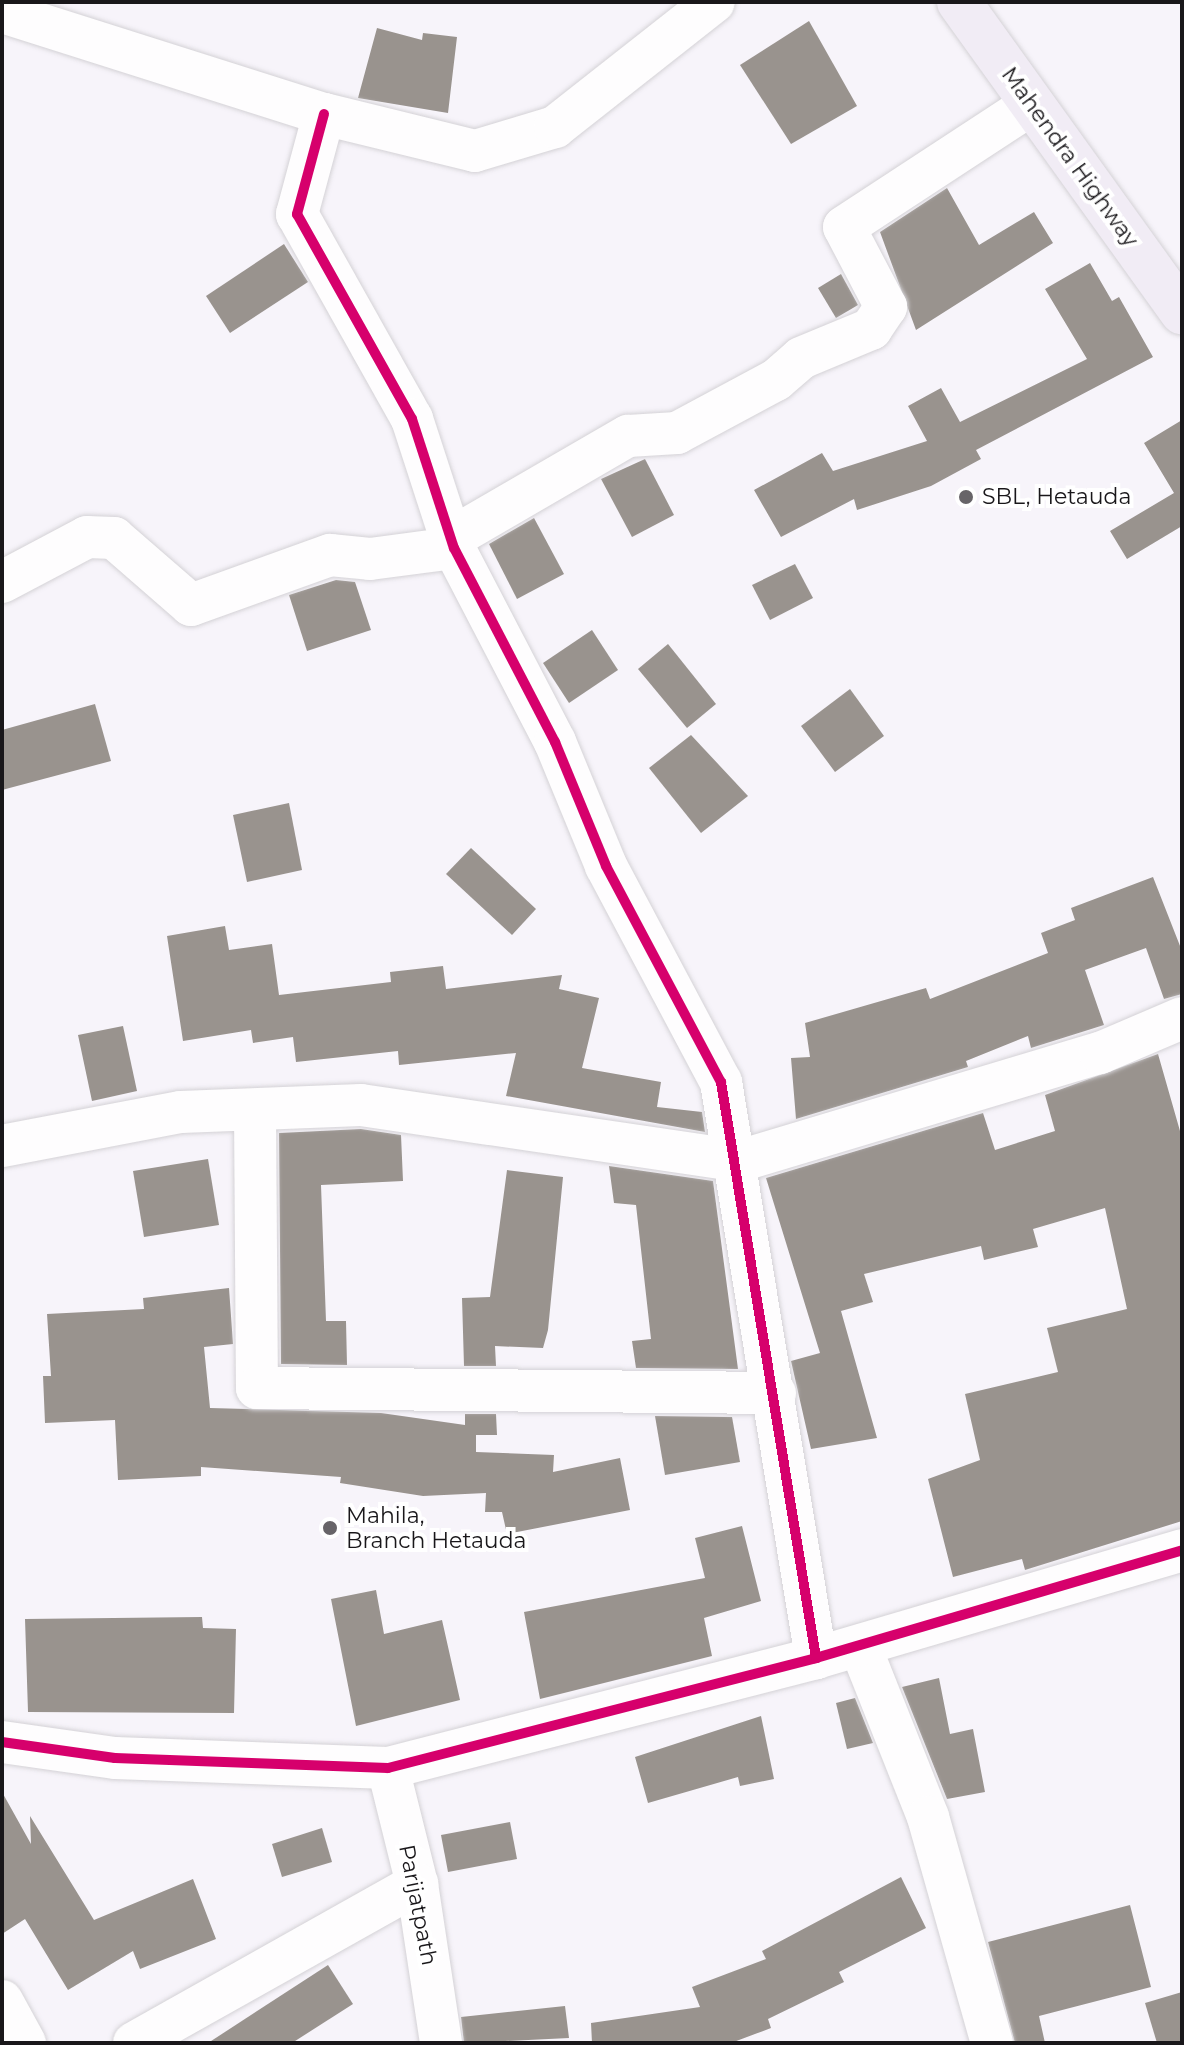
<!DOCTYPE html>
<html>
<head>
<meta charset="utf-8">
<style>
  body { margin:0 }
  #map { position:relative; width:1184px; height:2045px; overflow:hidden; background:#f7f4fa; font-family:Montserrat,sans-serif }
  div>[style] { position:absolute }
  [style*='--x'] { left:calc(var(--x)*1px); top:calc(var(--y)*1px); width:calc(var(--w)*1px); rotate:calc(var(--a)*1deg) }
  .building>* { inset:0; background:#99938e }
  .roads { filter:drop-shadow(0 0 2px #d4d2d6) drop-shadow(0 0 2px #d4d2d6) }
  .street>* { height:42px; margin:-21px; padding:0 21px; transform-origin:21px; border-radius:21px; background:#fefdfe }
  .highway>* { height:44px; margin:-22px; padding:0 22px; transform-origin:22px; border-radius:22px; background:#f1ecf5 }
  .cycleway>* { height:10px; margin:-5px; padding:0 5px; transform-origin:5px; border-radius:5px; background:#d6006c }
  .dots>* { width:22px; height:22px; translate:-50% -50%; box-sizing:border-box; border:4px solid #fff; border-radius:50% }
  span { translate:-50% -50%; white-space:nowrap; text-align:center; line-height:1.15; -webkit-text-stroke:8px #fff; paint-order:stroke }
  .street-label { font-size:22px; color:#19171a }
  .poi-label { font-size:22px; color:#19171a }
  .left { translate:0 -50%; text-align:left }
  .frame { position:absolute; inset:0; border:4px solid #19171a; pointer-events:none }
</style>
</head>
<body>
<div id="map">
  <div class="building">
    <div style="clip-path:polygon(809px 21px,857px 106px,791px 144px,740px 65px)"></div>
    <div style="clip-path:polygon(377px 28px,422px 40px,423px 33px,457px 37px,448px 113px,358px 98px)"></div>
    <div style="clip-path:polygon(947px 188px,979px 245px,1034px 212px,1053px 243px,916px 330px,880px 232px)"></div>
    <div style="clip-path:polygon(284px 244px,308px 282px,230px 333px,206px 296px)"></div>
    <div style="clip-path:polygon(1090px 263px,1112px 301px,1119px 297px,1153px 357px,976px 450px,981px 459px,931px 486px,857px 510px,854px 499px,781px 537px,754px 490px,822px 453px,833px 471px,927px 441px,908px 406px,941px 388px,960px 422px,1087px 359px,1045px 289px)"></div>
    <div style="clip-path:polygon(841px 274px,858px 305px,836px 318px,818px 288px)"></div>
    <div style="clip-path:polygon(1182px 420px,1182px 526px,1127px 559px,1110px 531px,1174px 493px,1144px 443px)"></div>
    <div style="clip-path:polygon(645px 459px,674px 515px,632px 537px,601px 479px)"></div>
    <div style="clip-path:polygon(534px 518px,564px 574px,517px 599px,489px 544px)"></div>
    <div style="clip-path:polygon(795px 564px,813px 598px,770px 620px,752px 585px)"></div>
    <div style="clip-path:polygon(336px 580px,355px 582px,371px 630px,307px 651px,289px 595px)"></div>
    <div style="clip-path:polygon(592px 630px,618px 670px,569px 703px,543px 663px)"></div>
    <div style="clip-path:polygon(668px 644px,716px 704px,687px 728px,638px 669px)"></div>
    <div style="clip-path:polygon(850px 689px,884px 736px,835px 772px,801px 726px)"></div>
    <div style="clip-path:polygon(95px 704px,111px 761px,2px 790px,2px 730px)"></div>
    <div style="clip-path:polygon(691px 735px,748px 796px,701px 833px,649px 768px)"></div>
    <div style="clip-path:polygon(289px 803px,302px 870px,247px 882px,233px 815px)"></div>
    <div style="clip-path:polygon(471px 848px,536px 909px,512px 935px,446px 874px)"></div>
    <div style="clip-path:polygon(1153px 877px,1182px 951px,1182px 994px,1164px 999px,1146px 948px,1085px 970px,1104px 1025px,1031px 1048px,1028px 1036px,966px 1061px,968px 1067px,796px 1119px,791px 1058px,810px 1057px,805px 1023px,926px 988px,930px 999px,1048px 953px,1041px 933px,1075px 920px,1071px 908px)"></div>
    <div style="clip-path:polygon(225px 926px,229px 950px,272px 944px,279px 995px,391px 982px,390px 972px,443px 966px,446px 989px,562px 975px,559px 989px,599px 998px,582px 1068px,661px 1082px,657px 1107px,702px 1112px,705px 1132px,506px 1096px,516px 1053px,399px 1065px,398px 1051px,296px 1062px,293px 1037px,253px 1043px,251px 1030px,183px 1041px,167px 936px)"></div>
    <div style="clip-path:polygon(123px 1026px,137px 1091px,92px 1101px,78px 1035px)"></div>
    <div style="clip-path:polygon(1158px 1054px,1182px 1138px,1182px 1521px,1025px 1570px,1022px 1559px,953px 1577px,928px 1479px,980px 1460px,965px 1394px,1058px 1372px,1047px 1328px,1127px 1309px,1105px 1208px,1033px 1229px,1038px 1247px,984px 1260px,981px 1246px,864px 1274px,873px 1302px,841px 1311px,877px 1438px,811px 1449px,791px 1361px,820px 1353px,766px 1178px,983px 1113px,995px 1150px,1055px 1131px,1045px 1095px)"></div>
    <div style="clip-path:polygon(361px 1129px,401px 1135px,403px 1181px,321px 1185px,326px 1321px,346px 1321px,347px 1365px,281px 1364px,279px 1133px)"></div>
    <div style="clip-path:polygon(208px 1159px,219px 1225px,144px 1237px,133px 1171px)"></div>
    <div style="clip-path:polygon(609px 1166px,713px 1181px,738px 1369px,636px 1368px,632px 1341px,651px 1339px,636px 1205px,614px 1203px)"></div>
    <div style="clip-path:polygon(507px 1170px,563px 1177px,548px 1330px,543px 1348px,495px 1346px,496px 1366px,464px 1366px,462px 1298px,490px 1297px)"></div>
    <div style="clip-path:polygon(229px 1288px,233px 1344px,204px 1347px,210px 1408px,381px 1413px,465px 1425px,465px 1414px,496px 1414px,497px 1435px,476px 1435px,476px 1452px,554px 1455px,553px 1472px,620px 1458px,630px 1510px,507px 1534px,502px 1512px,485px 1512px,486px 1493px,423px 1496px,340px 1483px,341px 1477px,201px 1467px,201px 1476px,118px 1480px,115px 1420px,45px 1423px,43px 1376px,51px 1376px,47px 1314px,144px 1309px,143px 1298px)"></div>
    <div style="clip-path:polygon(655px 1416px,732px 1417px,740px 1462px,665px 1475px)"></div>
    <div style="clip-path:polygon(742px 1526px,761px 1601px,704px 1618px,712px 1656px,540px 1699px,524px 1612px,705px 1578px,695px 1538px)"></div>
    <div style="clip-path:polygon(376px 1590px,384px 1634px,442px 1620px,460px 1700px,356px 1726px,331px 1599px)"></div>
    <div style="clip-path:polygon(202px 1617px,203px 1628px,236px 1629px,234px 1713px,28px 1712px,25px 1619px)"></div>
    <div style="clip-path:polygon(939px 1678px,950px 1734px,973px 1729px,985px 1792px,947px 1799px,902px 1687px)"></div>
    <div style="clip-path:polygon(855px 1698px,873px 1743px,847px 1749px,836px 1703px)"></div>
    <div style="clip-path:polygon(761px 1716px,774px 1779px,740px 1786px,738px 1777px,648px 1803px,635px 1757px)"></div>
    <div style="clip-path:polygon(2px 1792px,31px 1844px,30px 1816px,94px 1920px,193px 1879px,216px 1939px,140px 1969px,133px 1951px,68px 1990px,25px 1919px,2px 1934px)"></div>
    <div style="clip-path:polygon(510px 1822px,517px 1859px,448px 1872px,441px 1835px)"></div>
    <div style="clip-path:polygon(322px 1828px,332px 1862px,282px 1877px,272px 1844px)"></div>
    <div style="clip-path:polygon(901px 1877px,926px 1928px,839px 1972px,844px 1982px,768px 2019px,771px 2028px,731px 2043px,592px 2043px,591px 2023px,700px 2007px,692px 1987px,766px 1959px,762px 1951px)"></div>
    <div style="clip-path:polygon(1130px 1905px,1151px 1987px,1039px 2016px,1045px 2043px,1015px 2043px,988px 1942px)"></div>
    <div style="clip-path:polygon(328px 1965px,353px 2004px,292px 2043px,208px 2043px)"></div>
    <div style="clip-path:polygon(1182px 1992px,1182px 2043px,1157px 2043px,1145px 2003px)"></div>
    <div style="clip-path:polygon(565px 2006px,569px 2038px,464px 2043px,461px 2017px)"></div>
  </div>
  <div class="roads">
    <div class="street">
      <div style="--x:2;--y:12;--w:338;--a:17.6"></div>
      <div style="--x:324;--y:114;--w:155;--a:13.8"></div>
      <div style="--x:475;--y:151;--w:84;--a:-16.7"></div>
      <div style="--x:555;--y:127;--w:202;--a:-38.2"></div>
      <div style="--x:324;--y:114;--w:104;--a:105.1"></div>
      <div style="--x:297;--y:214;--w:235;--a:60.7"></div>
      <div style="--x:412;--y:419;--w:136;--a:72"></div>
      <div style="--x:454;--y:548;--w:219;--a:62.5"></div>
      <div style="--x:555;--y:742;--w:134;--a:67.6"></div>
      <div style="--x:606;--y:866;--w:245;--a:62"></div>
      <div style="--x:721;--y:1082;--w:584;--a:80.63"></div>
      <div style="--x:450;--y:539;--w:206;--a:-30.1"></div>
      <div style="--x:628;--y:436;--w:49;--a:-3.5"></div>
      <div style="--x:677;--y:433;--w:112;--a:-28.2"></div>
      <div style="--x:776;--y:380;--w:33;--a:-41"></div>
      <div style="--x:801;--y:358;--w:76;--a:-22.5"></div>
      <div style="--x:871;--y:329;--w:27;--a:-56"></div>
      <div style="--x:886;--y:307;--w:90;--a:-117.7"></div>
      <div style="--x:844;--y:227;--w:225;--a:-33.2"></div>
      <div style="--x:2;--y:582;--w:96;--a:-27.9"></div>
      <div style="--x:87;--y:537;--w:27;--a:2"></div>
      <div style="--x:114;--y:538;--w:102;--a:41"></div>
      <div style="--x:191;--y:605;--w:148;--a:-19.8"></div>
      <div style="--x:330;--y:555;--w:40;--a:5.7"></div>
      <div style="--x:370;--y:559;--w:85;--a:-7.5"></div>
      <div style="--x:255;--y:1110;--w:278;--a:89.6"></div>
      <div style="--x:257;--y:1388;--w:518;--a:0.55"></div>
      <div style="--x:2;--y:1146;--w:182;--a:-10.8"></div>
      <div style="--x:181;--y:1112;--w:180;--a:-2.2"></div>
      <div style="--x:361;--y:1105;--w:382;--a:8.4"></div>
      <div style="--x:739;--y:1161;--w:377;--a:-16.7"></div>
      <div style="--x:1100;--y:1053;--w:89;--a:-23.1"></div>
      <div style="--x:860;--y:1646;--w:184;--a:68.3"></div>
      <div style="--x:928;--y:1817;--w:235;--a:74.2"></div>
      <div style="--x:2;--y:1742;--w:114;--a:8.1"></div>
      <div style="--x:115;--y:1758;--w:273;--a:2.1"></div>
      <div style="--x:388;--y:1768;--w:442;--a:-14.4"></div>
      <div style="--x:816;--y:1658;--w:382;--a:-16.4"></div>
      <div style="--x:388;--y:1768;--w:120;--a:76"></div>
      <div style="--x:417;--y:1884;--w:161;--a:81.4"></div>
      <div style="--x:2;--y:2001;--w:48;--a:61.3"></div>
      <div style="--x:134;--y:2043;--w:325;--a:-29.3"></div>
    </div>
    <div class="highway">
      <div style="--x:959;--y:2;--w:382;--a:54.3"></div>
    </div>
  </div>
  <div class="cycleway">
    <div style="--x:324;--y:114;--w:104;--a:105.1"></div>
    <div style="--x:297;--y:214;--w:235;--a:60.7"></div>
    <div style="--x:412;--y:419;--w:136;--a:72"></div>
    <div style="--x:454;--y:548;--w:219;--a:62.5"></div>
    <div style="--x:555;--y:742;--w:134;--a:67.6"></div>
    <div style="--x:606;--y:866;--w:245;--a:62"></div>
    <div style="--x:721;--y:1082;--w:584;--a:80.63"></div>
    <div style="--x:2;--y:1742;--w:114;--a:8.1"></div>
    <div style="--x:115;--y:1758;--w:273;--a:2.1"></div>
    <div style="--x:388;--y:1768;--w:442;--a:-14.4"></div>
    <div style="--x:816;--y:1658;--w:382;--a:-16.4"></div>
  </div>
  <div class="dots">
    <div style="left:966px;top:497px;background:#676468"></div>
    <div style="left:330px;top:1528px;background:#676468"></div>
  </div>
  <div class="street-label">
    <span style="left:1070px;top:157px;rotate:54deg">Mahendra Highway</span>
    <span style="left:418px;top:1905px;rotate:79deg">Parijatpath</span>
  </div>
  <div class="poi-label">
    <span class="left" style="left:982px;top:497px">SBL, Hetauda</span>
    <span class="left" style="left:346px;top:1528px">Mahila,<br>Branch Hetauda</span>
  </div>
  <div class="frame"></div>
</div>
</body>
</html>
